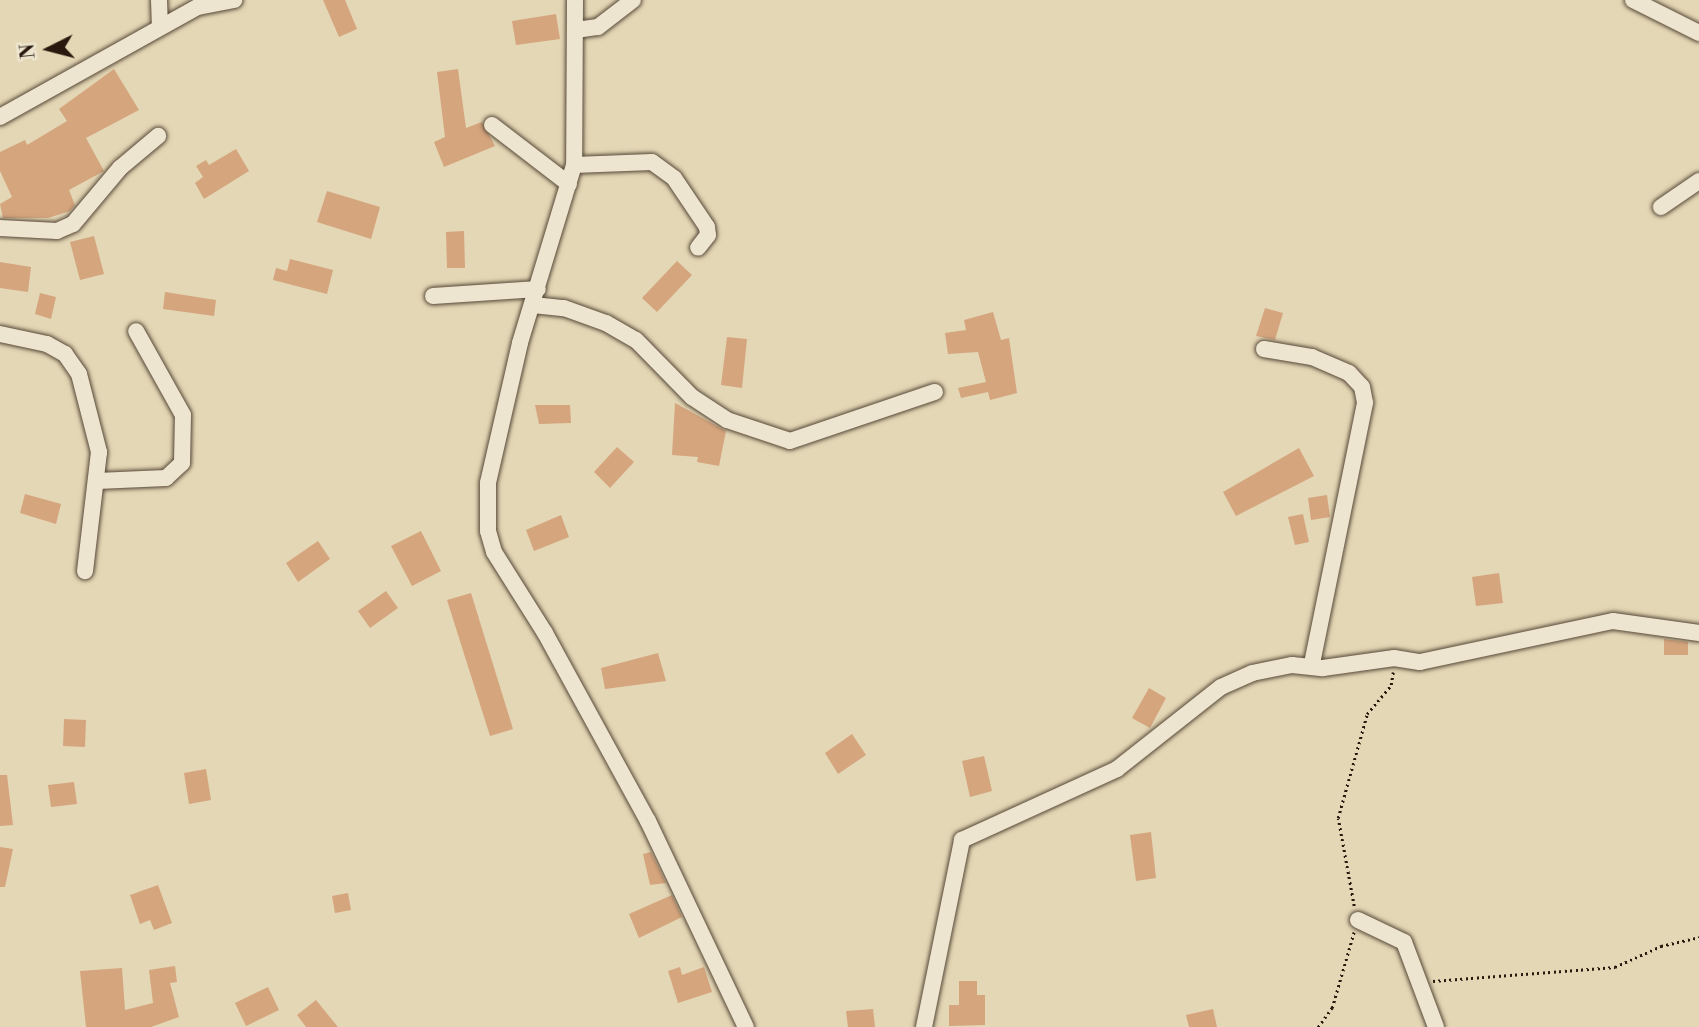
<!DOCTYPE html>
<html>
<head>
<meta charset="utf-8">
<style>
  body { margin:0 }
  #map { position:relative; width:1699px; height:1027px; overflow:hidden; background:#e4d7b5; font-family:"Libre Bodoni",serif }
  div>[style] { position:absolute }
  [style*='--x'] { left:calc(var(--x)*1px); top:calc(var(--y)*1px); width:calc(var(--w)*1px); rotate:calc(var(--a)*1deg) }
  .building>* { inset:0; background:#d5a57e }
  .path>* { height:2.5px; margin-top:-1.25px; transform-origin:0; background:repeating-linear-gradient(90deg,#28180e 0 2px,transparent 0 5.5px) }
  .roads { filter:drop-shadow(0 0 2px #574838) drop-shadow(0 0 2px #574838) }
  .minor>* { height:16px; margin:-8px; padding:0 8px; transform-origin:8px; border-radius:8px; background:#ede5cf }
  span { translate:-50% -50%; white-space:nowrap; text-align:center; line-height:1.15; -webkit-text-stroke:5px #ede5cf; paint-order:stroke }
  .north { position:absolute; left:14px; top:14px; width:70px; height:70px; -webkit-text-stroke:5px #ede5cf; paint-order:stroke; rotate:264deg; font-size:19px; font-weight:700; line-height:28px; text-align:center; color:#28180e }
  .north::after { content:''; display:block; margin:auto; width:24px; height:32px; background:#28180e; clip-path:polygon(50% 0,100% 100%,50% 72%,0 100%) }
</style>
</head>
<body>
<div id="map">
  <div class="building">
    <div style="clip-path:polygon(323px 0,345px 0,357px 29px,339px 37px)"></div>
    <div style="clip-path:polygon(556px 14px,560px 39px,516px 45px,512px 21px)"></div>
    <div style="clip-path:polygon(114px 69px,139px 110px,86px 138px,104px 171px,69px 190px,75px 205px,70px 211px,48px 218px,3px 218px,0 204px,12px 197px,0 171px,0 152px,25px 140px,27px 145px,67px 121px,59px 109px)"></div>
    <div style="clip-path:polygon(458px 69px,466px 128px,482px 122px,495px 146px,444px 167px,434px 142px,445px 137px,437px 72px)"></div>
    <div style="clip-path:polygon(236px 149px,249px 171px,204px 199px,195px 183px,203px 177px,196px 166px,206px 160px,209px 165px)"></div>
    <div style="clip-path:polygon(327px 191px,380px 207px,371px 239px,317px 222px)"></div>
    <div style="clip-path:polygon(464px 231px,465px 268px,447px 268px,446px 232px)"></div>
    <div style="clip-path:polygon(94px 236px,104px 274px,80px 280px,70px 242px)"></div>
    <div style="clip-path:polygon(290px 259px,333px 270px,327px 294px,273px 280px,276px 268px,287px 271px)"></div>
    <div style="clip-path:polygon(677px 261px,692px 275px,657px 312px,642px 298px)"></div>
    <div style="clip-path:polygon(0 262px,31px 267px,28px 292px,0 288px)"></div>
    <div style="clip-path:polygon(165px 292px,216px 300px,214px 316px,163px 309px)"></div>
    <div style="clip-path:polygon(40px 293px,56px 297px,51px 319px,35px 314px)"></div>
    <div style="clip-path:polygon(1265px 308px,1283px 313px,1275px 340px,1256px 336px)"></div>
    <div style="clip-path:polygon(993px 312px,1001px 340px,1009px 338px,1017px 393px,990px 400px,988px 392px,961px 398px,958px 388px,986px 382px,978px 352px,948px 354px,945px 333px,966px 330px,964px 320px)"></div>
    <div style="clip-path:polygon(727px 337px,747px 339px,742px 388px,721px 385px)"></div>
    <div style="clip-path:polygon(675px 403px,726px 431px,719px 466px,697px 462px,698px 457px,672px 455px)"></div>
    <div style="clip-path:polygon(535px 405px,570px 405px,571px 423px,539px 424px)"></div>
    <div style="clip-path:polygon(617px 447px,634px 462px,610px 488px,594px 472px)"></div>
    <div style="clip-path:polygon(1299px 448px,1314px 476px,1236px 516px,1223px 492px)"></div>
    <div style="clip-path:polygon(25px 494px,61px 504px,56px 524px,20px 513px)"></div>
    <div style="clip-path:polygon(1327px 495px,1330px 517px,1311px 520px,1308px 498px)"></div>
    <div style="clip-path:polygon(1303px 514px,1309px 542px,1295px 545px,1288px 517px)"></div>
    <div style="clip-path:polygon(561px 515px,569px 537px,534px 551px,526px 530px)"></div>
    <div style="clip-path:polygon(421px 531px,441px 571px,412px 586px,391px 546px)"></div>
    <div style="clip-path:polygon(318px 541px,330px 559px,298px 582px,286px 563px)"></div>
    <div style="clip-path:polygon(1499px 573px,1503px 603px,1476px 606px,1472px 577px)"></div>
    <div style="clip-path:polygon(386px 591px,398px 608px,370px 628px,358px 611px)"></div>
    <div style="clip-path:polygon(471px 593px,513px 729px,490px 736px,447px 600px)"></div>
    <div style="clip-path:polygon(1664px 639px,1688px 642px,1688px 655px,1664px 655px)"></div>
    <div style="clip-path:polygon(658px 653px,666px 681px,605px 689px,601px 668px)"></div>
    <div style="clip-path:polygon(1149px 688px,1166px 698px,1150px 728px,1132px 718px)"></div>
    <div style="clip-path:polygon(64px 719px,86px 720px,85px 747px,63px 746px)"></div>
    <div style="clip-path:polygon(852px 734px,866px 755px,838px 774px,825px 753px)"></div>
    <div style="clip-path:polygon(984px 756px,992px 791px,970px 797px,962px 761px)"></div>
    <div style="clip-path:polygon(206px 769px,211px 800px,189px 804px,184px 773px)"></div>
    <div style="clip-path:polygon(0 775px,7px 775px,13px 825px,0 826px)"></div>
    <div style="clip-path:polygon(74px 782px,77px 804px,51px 807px,48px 785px)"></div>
    <div style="clip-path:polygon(1151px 832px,1156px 878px,1136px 881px,1130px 835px)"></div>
    <div style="clip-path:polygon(0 847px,13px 849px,5px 887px,0 887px)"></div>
    <div style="clip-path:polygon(651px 852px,666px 883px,650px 885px,643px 854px)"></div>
    <div style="clip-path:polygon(158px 885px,172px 923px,154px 930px,150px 920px,140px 924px,130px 895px)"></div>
    <div style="clip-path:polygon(348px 893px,351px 910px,335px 913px,332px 896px)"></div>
    <div style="clip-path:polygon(672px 895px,682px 917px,639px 938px,629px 914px)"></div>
    <div style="clip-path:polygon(175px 966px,177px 982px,170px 983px,179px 1017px,151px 1027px,86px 1027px,80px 971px,122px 968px,125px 1010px,153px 1003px,149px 970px)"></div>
    <div style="clip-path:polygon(680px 967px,682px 975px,704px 967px,712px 992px,678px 1003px,668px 971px)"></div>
    <div style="clip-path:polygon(959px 981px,977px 981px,977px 995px,985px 995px,985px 1025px,949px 1026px,949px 1005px,959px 1005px)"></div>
    <div style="clip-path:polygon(268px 987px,279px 1010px,246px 1026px,235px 1003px)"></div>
    <div style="clip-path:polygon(316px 1000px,338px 1027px,306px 1027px,297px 1015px)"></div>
    <div style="clip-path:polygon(873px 1009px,875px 1027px,848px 1027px,846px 1011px)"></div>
    <div style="clip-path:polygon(1213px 1009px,1217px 1027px,1189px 1027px,1186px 1015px)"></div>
  </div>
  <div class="path">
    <div style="--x:1354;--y:906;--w:89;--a:-100.3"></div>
    <div style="--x:1338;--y:818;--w:108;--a:-74.4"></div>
    <div style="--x:1367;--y:714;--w:38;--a:-50"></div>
    <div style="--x:1391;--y:685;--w:13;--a:-81"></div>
    <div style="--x:1433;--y:981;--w:183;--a:-4.4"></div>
    <div style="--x:1615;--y:967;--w:51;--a:-24.5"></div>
    <div style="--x:1661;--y:946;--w:39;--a:-13"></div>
    <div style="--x:1318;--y:1027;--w:24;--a:-54"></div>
    <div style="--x:1332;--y:1008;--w:79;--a:-73.9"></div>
  </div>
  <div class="roads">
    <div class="minor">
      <div style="--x:159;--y:0;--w:27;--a:88"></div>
      <div style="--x:575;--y:0;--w:165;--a:90.3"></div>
      <div style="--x:574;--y:165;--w:186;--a:106.9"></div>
      <div style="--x:520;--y:343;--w:144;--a:102.9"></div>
      <div style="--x:488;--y:483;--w:48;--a:90"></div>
      <div style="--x:488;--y:531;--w:22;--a:74"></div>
      <div style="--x:494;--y:552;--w:96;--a:57.8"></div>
      <div style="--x:545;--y:633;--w:214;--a:61.3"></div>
      <div style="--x:648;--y:821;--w:228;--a:64.6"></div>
      <div style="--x:1633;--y:0;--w:74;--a:26.6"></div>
      <div style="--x:576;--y:30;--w:22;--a:-8"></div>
      <div style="--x:598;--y:27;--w:44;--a:-37.6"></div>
      <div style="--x:0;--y:117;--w:227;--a:-29.1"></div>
      <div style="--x:198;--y:7;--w:37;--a:-11"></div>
      <div style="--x:492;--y:125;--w:97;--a:37.5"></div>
      <div style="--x:574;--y:165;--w:78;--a:-2.2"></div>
      <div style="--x:652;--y:162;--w:27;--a:36"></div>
      <div style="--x:674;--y:178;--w:59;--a:56"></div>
      <div style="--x:707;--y:227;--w:8;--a:83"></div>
      <div style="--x:708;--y:235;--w:16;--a:128"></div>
      <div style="--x:1661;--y:207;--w:46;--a:-34.4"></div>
      <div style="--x:0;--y:228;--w:57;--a:3"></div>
      <div style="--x:57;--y:231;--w:17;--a:-24"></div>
      <div style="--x:73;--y:224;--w:73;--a:-50"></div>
      <div style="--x:120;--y:168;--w:50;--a:-40.1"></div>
      <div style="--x:433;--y:296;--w:105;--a:-3.8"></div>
      <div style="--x:533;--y:305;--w:31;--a:6"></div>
      <div style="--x:564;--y:308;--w:45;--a:19.7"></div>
      <div style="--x:606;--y:323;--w:34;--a:30"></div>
      <div style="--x:636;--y:340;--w:80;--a:45.5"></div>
      <div style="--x:692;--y:397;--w:42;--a:33.3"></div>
      <div style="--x:727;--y:420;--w:66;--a:18.4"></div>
      <div style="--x:790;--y:441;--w:153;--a:-18.7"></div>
      <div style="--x:0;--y:334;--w:48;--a:12"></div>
      <div style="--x:47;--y:344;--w:21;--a:29"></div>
      <div style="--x:65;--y:354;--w:24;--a:55"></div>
      <div style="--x:79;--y:374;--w:81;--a:75.6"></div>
      <div style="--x:99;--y:452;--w:120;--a:96.7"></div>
      <div style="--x:1264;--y:349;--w:49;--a:9.5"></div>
      <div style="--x:1312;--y:357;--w:40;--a:23.4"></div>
      <div style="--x:1349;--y:373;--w:19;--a:47"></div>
      <div style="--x:1362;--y:387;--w:16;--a:79"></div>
      <div style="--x:1365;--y:403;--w:265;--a:101.5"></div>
      <div style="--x:97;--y:481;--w:69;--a:-2.5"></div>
      <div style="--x:166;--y:478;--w:22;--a:-43"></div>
      <div style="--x:182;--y:463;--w:48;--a:-88.8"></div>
      <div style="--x:183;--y:415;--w:96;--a:-119.2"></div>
      <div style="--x:1358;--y:920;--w:51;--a:25.6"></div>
      <div style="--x:1404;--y:942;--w:91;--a:69.4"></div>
      <div style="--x:924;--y:1027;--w:191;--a:-78.5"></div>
      <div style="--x:962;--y:840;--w:170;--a:-24.6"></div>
      <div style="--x:1117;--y:769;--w:132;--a:-38.3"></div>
      <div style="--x:1221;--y:687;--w:34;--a:-24"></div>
      <div style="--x:1252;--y:673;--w:41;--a:-11.3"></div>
      <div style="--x:1292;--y:665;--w:31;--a:6"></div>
      <div style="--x:1323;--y:668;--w:72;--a:-8"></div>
      <div style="--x:1394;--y:658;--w:26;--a:9"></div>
      <div style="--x:1420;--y:662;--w:197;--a:-12"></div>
      <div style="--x:1613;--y:621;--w:87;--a:7.9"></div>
    </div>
  </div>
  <div class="north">N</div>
</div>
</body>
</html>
